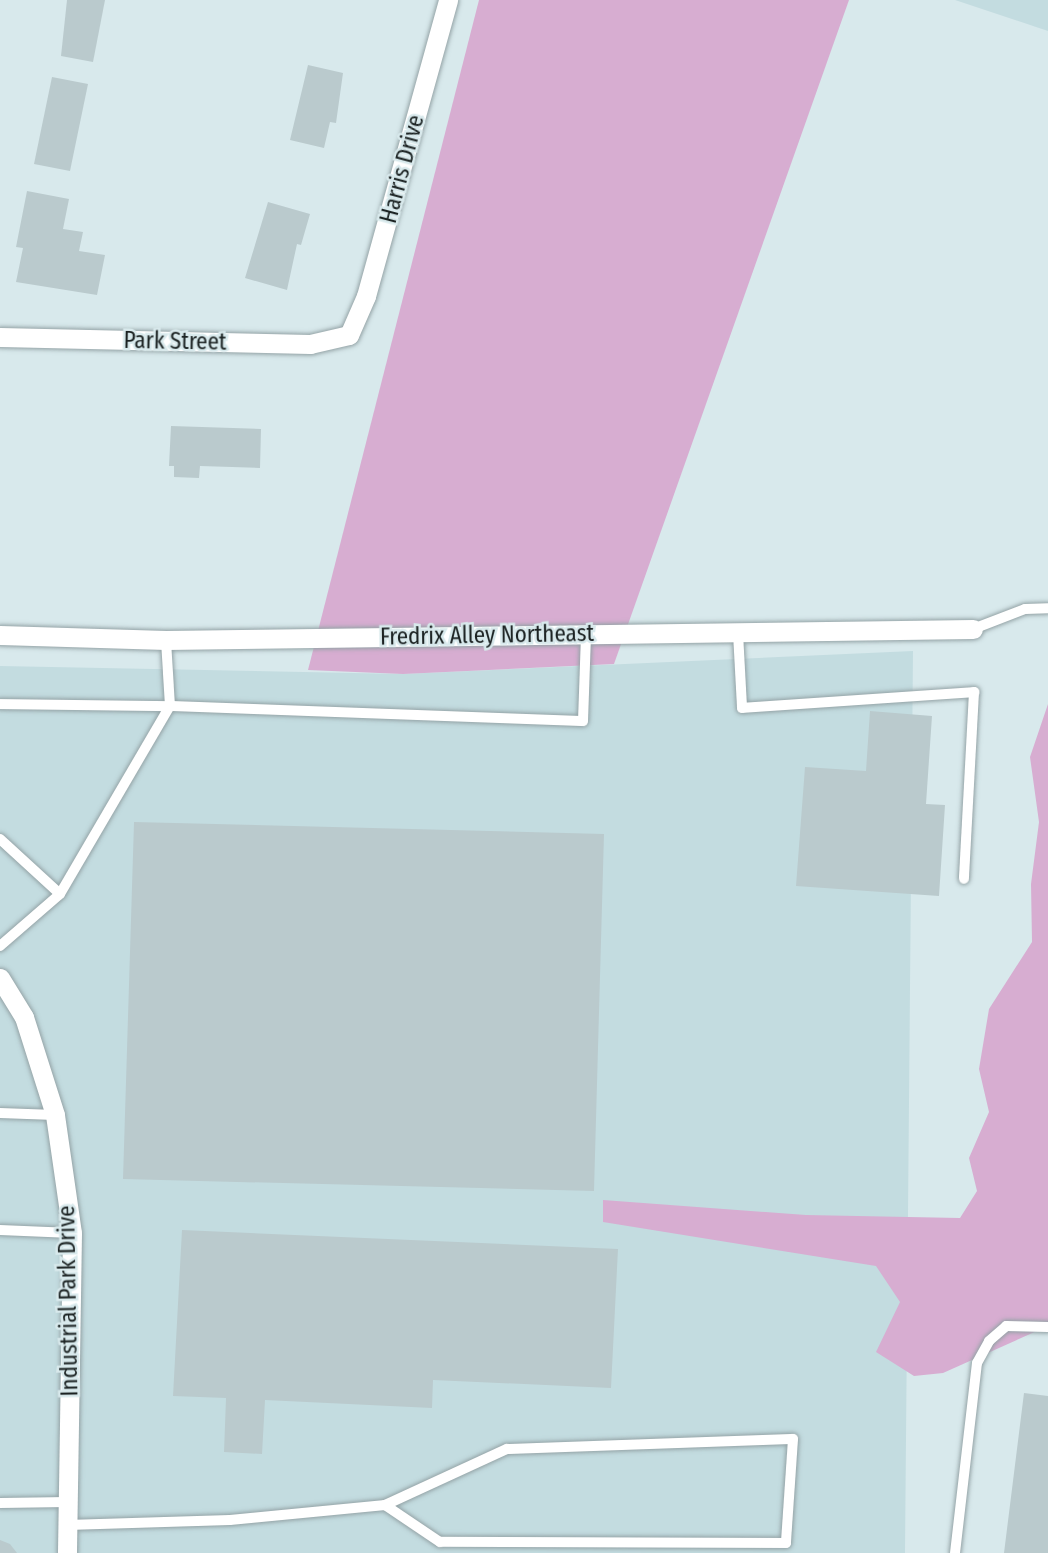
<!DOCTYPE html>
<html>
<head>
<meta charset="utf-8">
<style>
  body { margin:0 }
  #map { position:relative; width:1048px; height:1553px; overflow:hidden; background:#d8e9ec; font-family:"Fira Sans Condensed",sans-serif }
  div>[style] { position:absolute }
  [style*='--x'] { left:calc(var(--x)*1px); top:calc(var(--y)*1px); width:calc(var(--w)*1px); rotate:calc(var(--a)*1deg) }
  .built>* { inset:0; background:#c3dce0 }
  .green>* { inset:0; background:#d7add1 }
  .building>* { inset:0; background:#bacacd }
  .roads { filter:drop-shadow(0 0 2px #94a3a6) drop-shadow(0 0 2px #94a3a6) }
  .service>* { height:10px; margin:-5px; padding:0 5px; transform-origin:5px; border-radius:5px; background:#fff }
  .minor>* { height:19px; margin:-9.5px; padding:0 9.5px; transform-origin:9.5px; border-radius:9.5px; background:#fff }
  span { translate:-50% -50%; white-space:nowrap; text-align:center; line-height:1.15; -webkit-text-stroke:5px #d8e9ec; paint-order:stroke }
  .street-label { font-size:23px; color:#1b2222 }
</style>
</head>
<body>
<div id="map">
  <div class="built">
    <div style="clip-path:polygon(955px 0,1048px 0,1048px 31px)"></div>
    <div style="clip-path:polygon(913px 651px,905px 1553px,0 1553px,0 666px,403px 674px)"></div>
  </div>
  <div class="green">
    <div style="clip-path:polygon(479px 0,849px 0,614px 664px,403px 674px,308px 670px)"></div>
    <div style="clip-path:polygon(1048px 704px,1048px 1326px,943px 1373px,914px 1376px,876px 1352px,900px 1302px,876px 1266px,603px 1222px,603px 1200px,806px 1215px,960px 1218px,977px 1191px,969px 1158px,989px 1112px,979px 1069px,989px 1009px,1032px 942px,1031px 884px,1039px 822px,1030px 757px)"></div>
  </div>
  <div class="building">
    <div style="clip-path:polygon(67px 0,105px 0,93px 62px,61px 56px)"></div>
    <div style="clip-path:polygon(308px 65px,343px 73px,336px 123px,330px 122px,324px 148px,290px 140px)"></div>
    <div style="clip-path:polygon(52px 77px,88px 84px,70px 171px,34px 164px)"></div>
    <div style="clip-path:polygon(27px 191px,69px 199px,63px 229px,83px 232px,79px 251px,105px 255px,97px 295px,16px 282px,23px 248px,16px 247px)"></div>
    <div style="clip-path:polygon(268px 202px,310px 214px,301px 245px,297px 244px,287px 290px,245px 278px)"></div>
    <div style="clip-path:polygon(171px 426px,261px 429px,260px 468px,200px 466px,199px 478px,174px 477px,174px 466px,169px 466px)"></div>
    <div style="clip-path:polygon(870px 711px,932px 716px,926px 804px,945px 805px,939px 896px,796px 886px,805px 767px,866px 771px)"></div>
    <div style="clip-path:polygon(134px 822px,604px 834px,594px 1191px,123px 1179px)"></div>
    <div style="clip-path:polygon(182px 1230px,618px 1249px,611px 1388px,433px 1380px,432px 1408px,265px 1400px,262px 1454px,224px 1452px,226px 1398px,173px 1396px)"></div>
    <div style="clip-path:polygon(1024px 1393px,1048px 1396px,1048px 1553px,1004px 1553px)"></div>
    <div style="clip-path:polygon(0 1540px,10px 1544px,17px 1553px,0 1553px)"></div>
  </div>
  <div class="roads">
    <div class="service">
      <div style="--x:973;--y:629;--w:56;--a:-21"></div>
      <div style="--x:1025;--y:609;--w:23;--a:-2"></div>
      <div style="--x:738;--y:633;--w:75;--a:86.9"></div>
      <div style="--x:742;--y:708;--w:233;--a:-3.9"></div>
      <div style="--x:974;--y:692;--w:187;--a:93.1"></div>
      <div style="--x:0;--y:704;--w:170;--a:0.7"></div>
      <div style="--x:170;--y:706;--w:66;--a:-93.5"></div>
      <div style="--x:0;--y:839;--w:81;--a:42.5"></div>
      <div style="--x:0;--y:946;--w:79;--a:-40.9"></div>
      <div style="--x:60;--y:894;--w:218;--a:-59.7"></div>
      <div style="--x:170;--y:706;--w:413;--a:2.1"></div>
      <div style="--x:583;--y:721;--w:88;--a:-88"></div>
      <div style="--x:0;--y:1113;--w:55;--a:2.1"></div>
      <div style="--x:0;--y:1230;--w:72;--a:2.4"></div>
      <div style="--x:0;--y:1503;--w:68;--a:-0.8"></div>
      <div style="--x:67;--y:1525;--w:163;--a:-1.8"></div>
      <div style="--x:230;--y:1520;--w:156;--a:-5.5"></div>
      <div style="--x:385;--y:1505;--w:134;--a:-24.7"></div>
      <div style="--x:507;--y:1449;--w:286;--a:-2"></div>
      <div style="--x:793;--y:1439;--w:104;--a:93.9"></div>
      <div style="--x:786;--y:1543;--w:346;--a:-179.8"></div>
      <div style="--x:440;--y:1542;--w:66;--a:-146.1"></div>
      <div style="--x:955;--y:1553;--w:191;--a:-83.4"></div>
      <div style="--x:977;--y:1363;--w:25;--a:-61"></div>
      <div style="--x:989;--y:1341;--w:23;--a:-41"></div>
      <div style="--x:1006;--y:1326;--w:42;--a:1.4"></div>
    </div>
    <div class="minor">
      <div style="--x:0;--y:337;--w:310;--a:1.3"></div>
      <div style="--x:310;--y:344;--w:40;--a:-13"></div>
      <div style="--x:349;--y:335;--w:43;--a:-66.4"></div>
      <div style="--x:366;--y:296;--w:307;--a:-74.5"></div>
      <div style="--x:0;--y:635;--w:166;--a:1.7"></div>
      <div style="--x:166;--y:640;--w:807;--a:-0.78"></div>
      <div style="--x:0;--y:978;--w:46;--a:58.4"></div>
      <div style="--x:24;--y:1017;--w:103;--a:72.4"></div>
      <div style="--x:55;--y:1115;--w:119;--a:81.8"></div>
      <div style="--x:72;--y:1233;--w:320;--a:90.9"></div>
    </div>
  </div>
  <div class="street-label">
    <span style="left:402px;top:169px;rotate:-75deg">Harris Drive</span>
    <span style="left:175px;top:341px;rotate:1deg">Park Street</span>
    <span style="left:487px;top:635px;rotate:-1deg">Fredrix Alley Northeast</span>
    <span style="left:68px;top:1301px;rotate:-91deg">Industrial Park Drive</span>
  </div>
</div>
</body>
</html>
